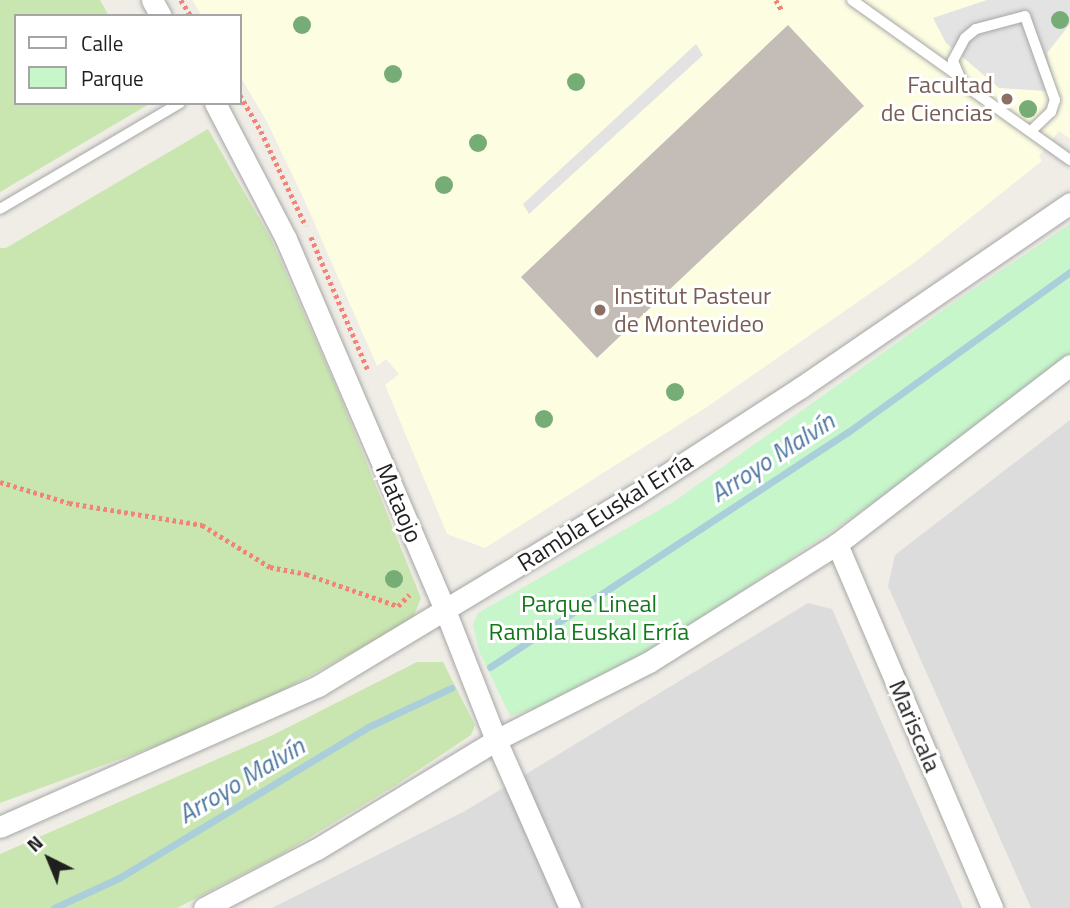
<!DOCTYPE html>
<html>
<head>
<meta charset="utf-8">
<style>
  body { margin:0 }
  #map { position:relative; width:1070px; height:908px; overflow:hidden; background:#efede6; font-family:"Titillium Web",sans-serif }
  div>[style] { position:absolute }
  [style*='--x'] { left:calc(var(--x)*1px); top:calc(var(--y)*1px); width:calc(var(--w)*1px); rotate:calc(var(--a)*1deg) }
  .residential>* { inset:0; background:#dddcdc }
  .education>* { inset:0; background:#fdfde2 }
  .grass>* { inset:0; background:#cae6b0 }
  .park>* { inset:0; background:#c7f6cb }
  .parking>* { inset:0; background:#e3e3e3 }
  .stream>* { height:7px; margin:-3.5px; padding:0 3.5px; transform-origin:3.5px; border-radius:3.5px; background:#aacfda }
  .building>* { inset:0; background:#c4bcb6 }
  .path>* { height:4.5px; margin-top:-2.25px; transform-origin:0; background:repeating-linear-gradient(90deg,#f18476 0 3.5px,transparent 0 7px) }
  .roads { filter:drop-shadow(0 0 2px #a6a6a6) drop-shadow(0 0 2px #a6a6a6) }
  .lane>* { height:10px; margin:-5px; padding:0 5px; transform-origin:5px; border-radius:5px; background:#fff }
  .street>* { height:21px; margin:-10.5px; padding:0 10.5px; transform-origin:10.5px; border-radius:10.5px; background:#fff }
  .trees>* { width:18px; height:18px; margin:-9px; border-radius:50%; background:#76ad77 }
  .dots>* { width:19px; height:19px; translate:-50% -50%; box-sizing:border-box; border:4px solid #fff; border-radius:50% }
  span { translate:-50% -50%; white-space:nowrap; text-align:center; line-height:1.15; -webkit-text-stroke:6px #fff; paint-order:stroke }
  .education-label { font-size:24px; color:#785e54 }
  .right { translate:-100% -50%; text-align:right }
  .left { translate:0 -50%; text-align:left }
  .street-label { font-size:24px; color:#1f1f1f }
  .park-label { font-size:24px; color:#13781c }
  .water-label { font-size:26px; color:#4f78a1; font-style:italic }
  .legend { position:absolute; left:14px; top:14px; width:228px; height:91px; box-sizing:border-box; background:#fff; border:2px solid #a5a5a5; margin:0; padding:9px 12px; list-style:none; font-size:21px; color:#1f1f1f }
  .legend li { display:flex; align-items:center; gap:14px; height:35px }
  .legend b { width:35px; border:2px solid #a5a5a5 }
  .north { position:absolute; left:14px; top:824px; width:70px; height:70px; -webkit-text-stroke:5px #fff; paint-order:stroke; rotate:317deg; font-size:19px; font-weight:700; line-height:28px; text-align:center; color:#1f1f1f }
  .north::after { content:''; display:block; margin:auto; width:24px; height:32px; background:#1f1f1f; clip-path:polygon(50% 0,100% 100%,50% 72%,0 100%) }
</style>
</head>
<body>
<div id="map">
  <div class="residential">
    <div style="clip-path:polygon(1070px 420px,1070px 908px,1031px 908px,888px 586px,895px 555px)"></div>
    <div style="clip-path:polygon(808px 603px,832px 609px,963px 908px,272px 908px,465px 811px)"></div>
  </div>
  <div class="education">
    <div style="clip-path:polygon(192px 0,1070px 0,1070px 139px,1059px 131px,1039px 156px,1042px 161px,915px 262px,707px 407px,485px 548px,447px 534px,385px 385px,399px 374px,386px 359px,377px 366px,302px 195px,267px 122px,240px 76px,240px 16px,202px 16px)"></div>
  </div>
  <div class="grass">
    <div style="clip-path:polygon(0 0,100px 0,109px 16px,16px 16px,16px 103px,151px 103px,0 192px)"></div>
    <div style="clip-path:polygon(208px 129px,271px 239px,337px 389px,421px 598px,412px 620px,232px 718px,0 803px,0 248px,6px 248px)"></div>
    <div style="clip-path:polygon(417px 662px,443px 662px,475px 725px,471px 735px,396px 785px,282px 854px,177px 908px,0 908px,0 854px,275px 734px)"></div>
  </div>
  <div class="park">
    <div style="clip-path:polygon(1070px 224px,1070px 356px,891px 491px,664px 643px,536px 708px,510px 716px,479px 651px,473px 625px,478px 613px,675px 501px,953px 303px)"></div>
  </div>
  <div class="parking">
    <div style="clip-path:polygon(987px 0,1070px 0,1070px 24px,1047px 53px,1055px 87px,1046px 91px,999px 88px,946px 43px,933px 18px)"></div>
    <div style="clip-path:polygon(696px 44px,703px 55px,529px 214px,523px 204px)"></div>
  </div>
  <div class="stream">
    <div style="--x:490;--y:667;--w:428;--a:-33.3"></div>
    <div style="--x:848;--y:432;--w:274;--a:-35.8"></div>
    <div style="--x:54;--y:908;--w:72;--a:-24.8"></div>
    <div style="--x:119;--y:878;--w:291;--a:-31.2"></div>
    <div style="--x:368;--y:727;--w:92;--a:-25.2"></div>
  </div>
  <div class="building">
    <div style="clip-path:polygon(788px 25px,864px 106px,597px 358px,521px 277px)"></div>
  </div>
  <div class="path">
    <div style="--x:181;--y:0;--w:19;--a:58"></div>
    <div style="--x:776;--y:0;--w:14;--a:60"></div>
    <div style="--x:240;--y:95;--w:42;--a:59.7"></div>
    <div style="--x:261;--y:131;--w:105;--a:64.7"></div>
    <div style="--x:311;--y:237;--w:145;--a:66.8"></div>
    <div style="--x:0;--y:482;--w:72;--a:16.9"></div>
    <div style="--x:69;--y:503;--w:135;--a:9.4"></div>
    <div style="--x:202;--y:525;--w:80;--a:31.7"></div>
    <div style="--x:270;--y:567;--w:37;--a:11"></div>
    <div style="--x:306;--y:574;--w:97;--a:19.2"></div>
    <div style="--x:398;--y:606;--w:16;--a:-45"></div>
  </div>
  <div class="roads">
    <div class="lane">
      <div style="--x:852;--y:0;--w:129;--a:35.5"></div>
      <div style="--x:1031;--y:131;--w:28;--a:-44"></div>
      <div style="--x:1051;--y:112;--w:13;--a:-72"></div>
      <div style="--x:1055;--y:100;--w:89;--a:-109.7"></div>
      <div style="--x:1025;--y:16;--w:51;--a:165.1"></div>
      <div style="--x:976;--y:29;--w:14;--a:141"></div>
      <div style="--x:965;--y:38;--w:26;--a:118"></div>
      <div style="--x:953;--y:61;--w:25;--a:67"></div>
      <div style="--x:963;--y:84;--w:131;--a:35.4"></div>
      <div style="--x:0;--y:209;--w:209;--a:-30.5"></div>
    </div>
    <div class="street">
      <div style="--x:152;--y:0;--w:18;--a:61"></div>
      <div style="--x:215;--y:103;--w:153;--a:62.4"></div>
      <div style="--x:286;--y:239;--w:404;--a:66.8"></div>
      <div style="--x:445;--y:610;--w:140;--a:68.6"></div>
      <div style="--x:496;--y:740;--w:184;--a:66.2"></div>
      <div style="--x:837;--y:544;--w:396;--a:66.9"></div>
      <div style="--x:0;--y:827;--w:348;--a:-23.9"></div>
      <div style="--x:318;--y:686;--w:370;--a:-31.1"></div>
      <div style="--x:635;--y:495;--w:197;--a:-33"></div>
      <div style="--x:800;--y:388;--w:327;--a:-34.4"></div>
      <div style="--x:204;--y:908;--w:127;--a:-27.6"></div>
      <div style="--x:317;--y:849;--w:210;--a:-31.3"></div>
      <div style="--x:496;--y:740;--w:172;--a:-27"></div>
      <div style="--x:649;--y:662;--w:222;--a:-32.1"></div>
      <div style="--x:837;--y:544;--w:294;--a:-37.5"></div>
    </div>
  </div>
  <div class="trees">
    <div style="left:1060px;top:20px"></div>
    <div style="left:302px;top:25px"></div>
    <div style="left:393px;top:74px"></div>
    <div style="left:576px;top:82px"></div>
    <div style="left:1028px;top:109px"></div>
    <div style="left:478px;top:143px"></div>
    <div style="left:444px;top:185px"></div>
    <div style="left:675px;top:392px"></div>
    <div style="left:544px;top:419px"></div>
    <div style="left:394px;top:579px"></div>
  </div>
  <div class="dots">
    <div style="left:1007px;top:99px;background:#8d6e63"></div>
    <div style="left:600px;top:310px;background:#8d6e63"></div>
  </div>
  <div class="education-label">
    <span class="right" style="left:993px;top:99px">Facultad<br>de Ciencias</span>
    <span class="left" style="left:614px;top:310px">Institut Pasteur<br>de Montevideo</span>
  </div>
  <div class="street-label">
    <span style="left:399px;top:503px;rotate:67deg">Mataojo</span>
    <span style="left:605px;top:512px;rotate:-32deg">Rambla Euskal Erría</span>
    <span style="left:915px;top:726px;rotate:67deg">Mariscala</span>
  </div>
  <div class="park-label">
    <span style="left:589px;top:618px">Parque Lineal<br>Rambla Euskal Erría</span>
  </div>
  <div class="water-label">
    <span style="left:772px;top:457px;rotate:-33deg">Arroyo Malvín</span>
    <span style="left:241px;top:780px;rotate:-31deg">Arroyo Malvín</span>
  </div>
  <ul class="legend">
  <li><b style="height:9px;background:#fff"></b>Calle</li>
  <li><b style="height:19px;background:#c7f6cb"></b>Parque</li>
  </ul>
  <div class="north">N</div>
</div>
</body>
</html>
